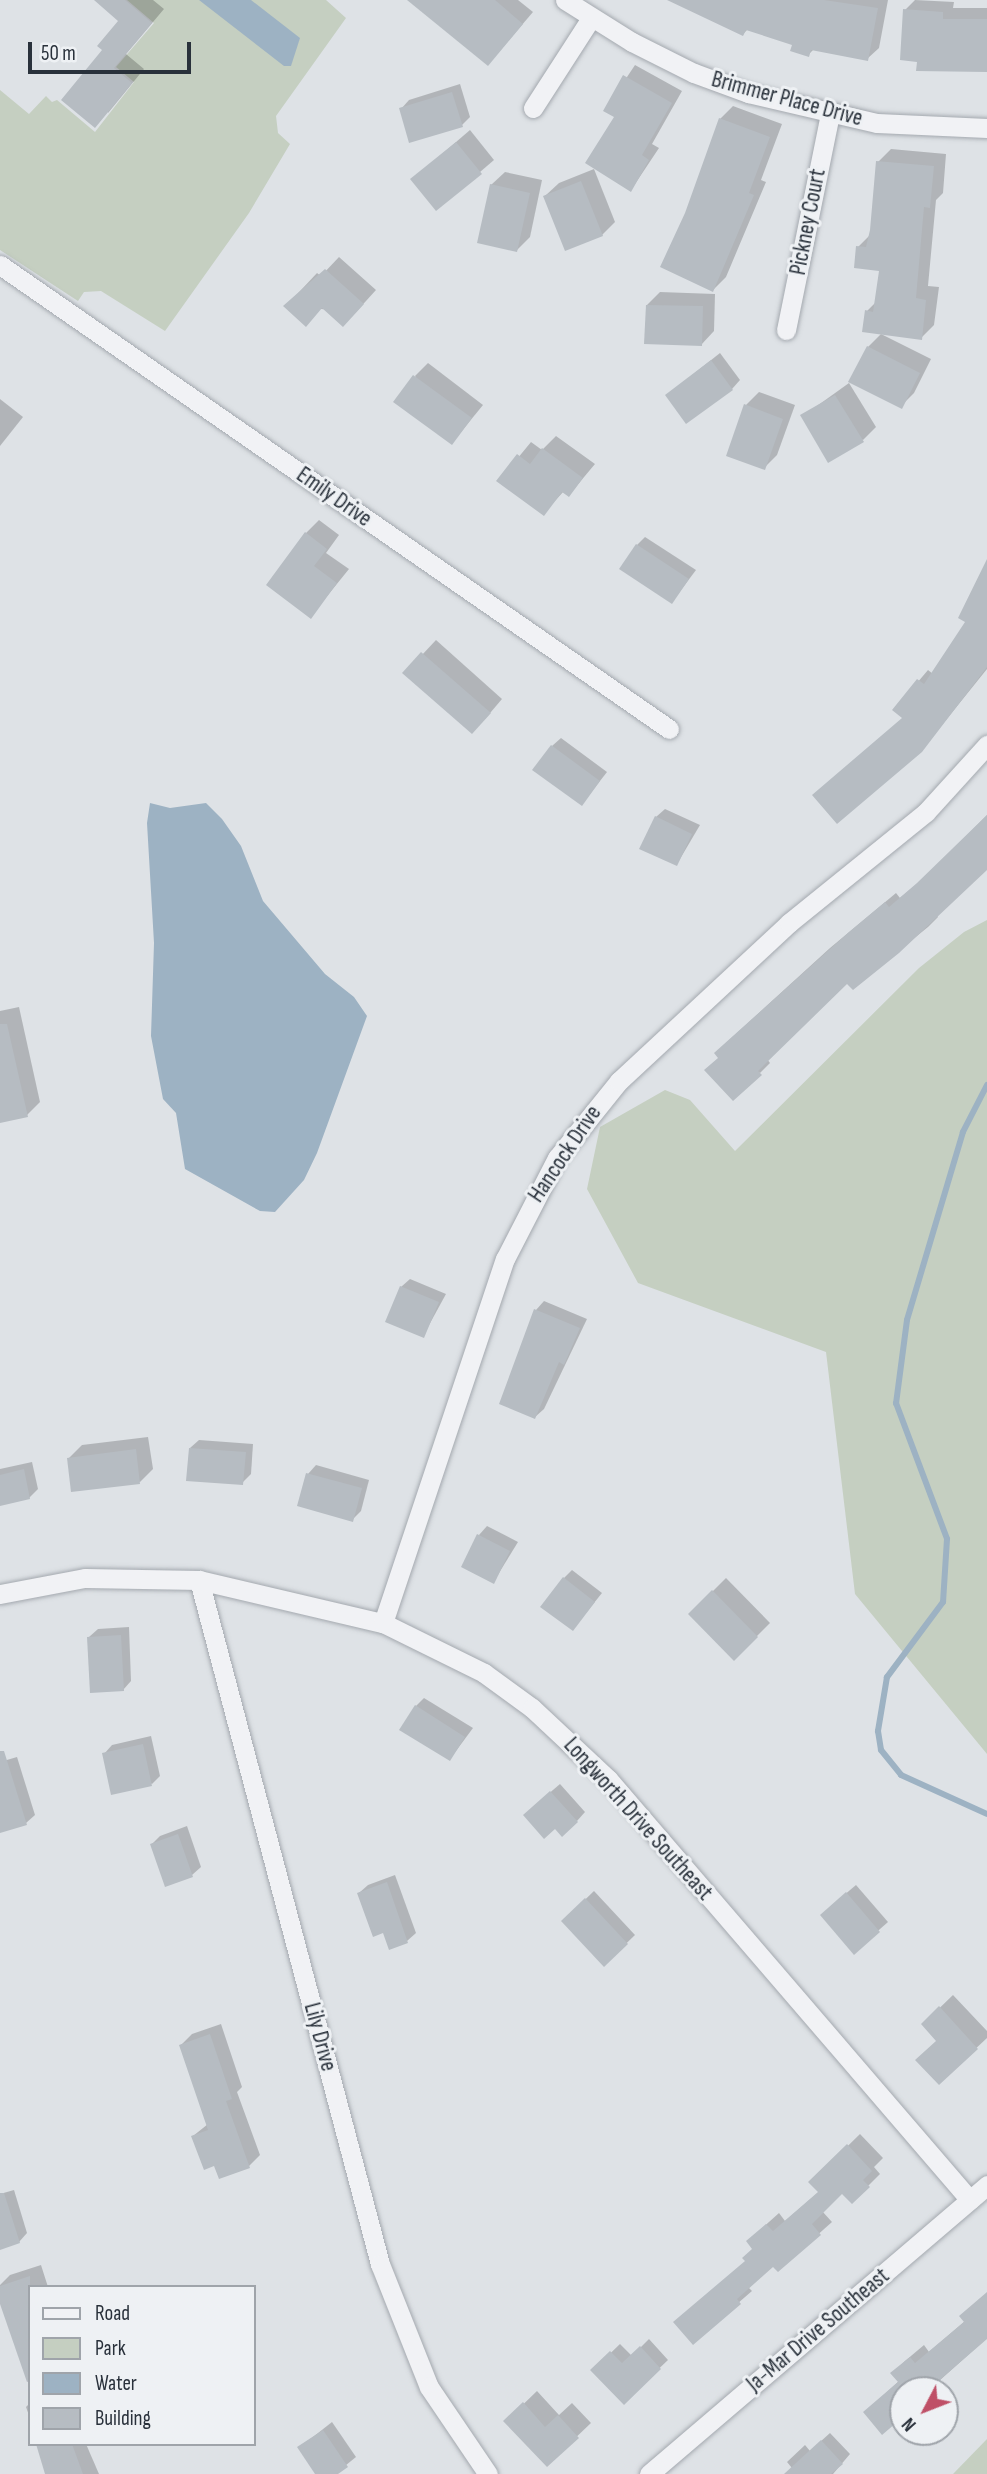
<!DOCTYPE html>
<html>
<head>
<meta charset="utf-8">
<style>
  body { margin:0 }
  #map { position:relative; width:987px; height:2474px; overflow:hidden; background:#dee2e6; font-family:"Sofia Sans Condensed",sans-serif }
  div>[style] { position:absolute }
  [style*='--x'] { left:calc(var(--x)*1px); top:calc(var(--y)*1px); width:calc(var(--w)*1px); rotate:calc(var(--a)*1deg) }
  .green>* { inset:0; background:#c5cfc1 }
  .water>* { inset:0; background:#9db2c3 }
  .shadow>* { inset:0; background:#0003 }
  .stream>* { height:6px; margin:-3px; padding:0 3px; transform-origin:3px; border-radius:3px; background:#9db2c3 }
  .building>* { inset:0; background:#b6bcc2 }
  .roads { filter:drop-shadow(0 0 2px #a4a9af) drop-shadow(0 0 2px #a4a9af) }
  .minor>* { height:19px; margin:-9.5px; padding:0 9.5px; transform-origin:9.5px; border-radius:9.5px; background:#f1f2f5 }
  span { translate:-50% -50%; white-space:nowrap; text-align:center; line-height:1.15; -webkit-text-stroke:6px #eef1f4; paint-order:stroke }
  .street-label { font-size:23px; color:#29313b }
  .legend { position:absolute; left:28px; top:2285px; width:228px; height:161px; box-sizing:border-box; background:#eef1f4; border:2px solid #9fa4aa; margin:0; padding:9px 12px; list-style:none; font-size:21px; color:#29313b }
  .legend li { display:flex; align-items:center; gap:14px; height:35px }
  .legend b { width:35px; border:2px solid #9fa4aa }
  .north { position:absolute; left:889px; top:2376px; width:70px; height:70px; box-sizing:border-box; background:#eef1f4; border:2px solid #9fa4aa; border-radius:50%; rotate:228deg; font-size:19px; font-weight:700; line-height:28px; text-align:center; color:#29313b }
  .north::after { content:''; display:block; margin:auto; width:24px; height:32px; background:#bf5067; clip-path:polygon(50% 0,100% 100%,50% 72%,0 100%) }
  .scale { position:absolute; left:28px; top:42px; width:163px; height:32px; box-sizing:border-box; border:4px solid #29313b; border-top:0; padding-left:9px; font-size:21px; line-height:24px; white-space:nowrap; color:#29313b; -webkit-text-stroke:5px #eef1f4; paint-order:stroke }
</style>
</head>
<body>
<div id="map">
  <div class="green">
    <div style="clip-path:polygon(127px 0,326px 0,346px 18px,276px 116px,278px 133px,290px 144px,249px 213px,165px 331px,101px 291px,84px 292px,78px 301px,0 250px,0 90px,29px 114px,46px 96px,52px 102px,57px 100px,95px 132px,134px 82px,116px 67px,154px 23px)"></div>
    <div style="clip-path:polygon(987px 920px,987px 1754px,855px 1594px,826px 1352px,638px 1283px,587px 1189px,600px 1127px,665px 1090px,690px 1100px,735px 1151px,919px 968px,964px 932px)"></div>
    <div style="clip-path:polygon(987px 2439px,987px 2474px,953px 2474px)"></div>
  </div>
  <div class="water">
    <div style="clip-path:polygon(199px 0,251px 0,300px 38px,291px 66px,284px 66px)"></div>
    <div style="clip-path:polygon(150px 803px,170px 808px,206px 803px,222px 819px,241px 846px,263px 901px,325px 974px,354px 997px,367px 1016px,317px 1153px,304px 1180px,275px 1212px,260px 1211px,185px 1169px,176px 1113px,163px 1099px,151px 1036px,154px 943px,147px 823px)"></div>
  </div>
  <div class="shadow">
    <div style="clip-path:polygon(97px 0,153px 0,164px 9px,126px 54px,144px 69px,108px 113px,105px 50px,121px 20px)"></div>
    <div style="clip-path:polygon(410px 0,518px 0,533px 12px,498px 53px)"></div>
    <div style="clip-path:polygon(674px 0,888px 0,879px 48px,867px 59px,814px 49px,808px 55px,794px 43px,748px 29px,743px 34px)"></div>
    <div style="clip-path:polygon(915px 0,954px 2px,953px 8px,987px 8px,987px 67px,919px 60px,905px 10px)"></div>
    <div style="clip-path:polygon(635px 65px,682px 91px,652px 144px,659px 148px,631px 190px,616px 116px,605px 110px)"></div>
    <div style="clip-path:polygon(460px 84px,470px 117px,462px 125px,401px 109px,409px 100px)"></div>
    <div style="clip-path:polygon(733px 106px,782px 124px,761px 180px,766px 182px,726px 277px,713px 290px,687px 214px,720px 119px)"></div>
    <div style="clip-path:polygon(470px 130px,494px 160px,437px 209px,413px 179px)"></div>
    <div style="clip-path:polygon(891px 149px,946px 154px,943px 193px,936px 200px,928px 286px,939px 287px,934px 325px,921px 338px,867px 311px,877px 301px,881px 269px,858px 247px,871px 234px,878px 162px)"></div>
    <div style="clip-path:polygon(594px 169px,615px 222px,602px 235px,545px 196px,559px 183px)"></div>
    <div style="clip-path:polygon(505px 172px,542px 180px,530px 237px,517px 250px,491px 185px)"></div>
    <div style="clip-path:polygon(339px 257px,376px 290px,356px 312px,286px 306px,317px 273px,321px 276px)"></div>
    <div style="clip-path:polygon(660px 292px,715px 294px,714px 331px,701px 345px,647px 305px)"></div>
    <div style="clip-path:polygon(881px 334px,931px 359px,914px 393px,901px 406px,868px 347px)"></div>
    <div style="clip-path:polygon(720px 353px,740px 380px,732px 389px,667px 395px)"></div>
    <div style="clip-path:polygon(428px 363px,483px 405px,452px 443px,415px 376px)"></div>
    <div style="clip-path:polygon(849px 383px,876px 427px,863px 440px,803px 416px)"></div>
    <div style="clip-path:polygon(759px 392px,795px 405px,777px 455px,764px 468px,746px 405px)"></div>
    <div style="clip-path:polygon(0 399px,23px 417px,0 446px)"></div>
    <div style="clip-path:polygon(556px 436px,595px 464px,569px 495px,564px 491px,543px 514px,499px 481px,531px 442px,542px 450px)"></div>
    <div style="clip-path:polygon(319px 520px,339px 535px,326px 553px,349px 569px,311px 616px,306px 533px)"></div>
    <div style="clip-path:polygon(645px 537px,696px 570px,672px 602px,637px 545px)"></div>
    <div style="clip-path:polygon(987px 570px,987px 669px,921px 751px,903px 717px,894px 710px,928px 670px,933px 674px,968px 621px)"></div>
    <div style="clip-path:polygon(436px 640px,502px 699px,485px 719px,405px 673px)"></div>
    <div style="clip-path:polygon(561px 738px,607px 772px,582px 804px,552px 746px)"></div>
    <div style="clip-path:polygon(665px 809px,700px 825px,677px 864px,656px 817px)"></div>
    <div style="clip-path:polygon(987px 815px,987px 865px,935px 913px,938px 917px,928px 927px,853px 988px,847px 981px,767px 1059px,770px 1063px,760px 1073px,720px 1057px,726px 1043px,830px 948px,896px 893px,900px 898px,929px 874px)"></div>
    <div style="clip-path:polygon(19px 1007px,40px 1102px,27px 1115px,0 1121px,0 1011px)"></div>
    <div style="clip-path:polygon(410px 1279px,446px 1294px,423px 1336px,401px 1287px)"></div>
    <div style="clip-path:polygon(544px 1301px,587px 1319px,544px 1409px,535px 1417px,536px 1310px)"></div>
    <div style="clip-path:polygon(148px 1437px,153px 1469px,140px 1482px,69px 1458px,82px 1445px)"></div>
    <div style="clip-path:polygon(199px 1440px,253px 1444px,251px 1474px,242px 1483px,190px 1448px)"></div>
    <div style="clip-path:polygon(32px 1462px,38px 1489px,29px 1498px,0 1504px,0 1469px)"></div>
    <div style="clip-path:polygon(316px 1465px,369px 1480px,361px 1511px,352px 1520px,308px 1474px)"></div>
    <div style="clip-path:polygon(487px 1526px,518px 1542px,494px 1581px,479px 1535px)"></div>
    <div style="clip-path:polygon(572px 1570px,602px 1593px,573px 1629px,564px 1578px)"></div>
    <div style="clip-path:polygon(726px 1578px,770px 1623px,734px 1659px,690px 1614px)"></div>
    <div style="clip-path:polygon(129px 1627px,131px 1681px,123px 1690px,89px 1637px,98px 1629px)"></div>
    <div style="clip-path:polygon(424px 1698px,473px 1728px,450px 1759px,416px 1706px)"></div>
    <div style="clip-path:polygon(151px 1736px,160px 1776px,152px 1784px,104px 1754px,112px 1745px)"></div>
    <div style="clip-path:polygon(17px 1757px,35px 1815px,26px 1823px,0 1831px,0 1762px)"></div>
    <div style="clip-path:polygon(560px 1784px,585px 1812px,577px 1821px,533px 1807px)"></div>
    <div style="clip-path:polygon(187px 1826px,201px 1867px,192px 1875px,166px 1885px,152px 1844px,160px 1836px)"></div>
    <div style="clip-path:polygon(395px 1875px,416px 1933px,407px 1941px,359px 1893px,368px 1885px)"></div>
    <div style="clip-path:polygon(856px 1885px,888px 1922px,854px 1952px,830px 1907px)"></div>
    <div style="clip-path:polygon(594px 1891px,635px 1935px,604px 1965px,563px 1921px)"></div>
    <div style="clip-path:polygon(953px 1995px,987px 2031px,987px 2038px,939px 2083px,938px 2040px,923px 2024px)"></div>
    <div style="clip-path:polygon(221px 2024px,242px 2087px,237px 2092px,260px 2155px,249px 2166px,215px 2164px,193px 2136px,208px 2124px,181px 2045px,192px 2034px)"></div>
    <div style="clip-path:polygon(860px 2134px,883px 2158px,874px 2167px,880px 2174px,852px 2202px,842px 2192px,822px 2211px,832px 2222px,778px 2270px,774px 2265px,748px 2287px,752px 2291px,693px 2342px,754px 2248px,760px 2230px,779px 2213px,785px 2221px,820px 2191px,811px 2182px)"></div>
    <div style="clip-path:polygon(14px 2190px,27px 2233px,19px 2242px,0 2248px,0 2194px)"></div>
    <div style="clip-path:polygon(41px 2265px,48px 2287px,30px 2287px,0 2298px,0 2285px,10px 2275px)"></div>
    <div style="clip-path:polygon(987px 2293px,987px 2338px,929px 2390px,903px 2390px,903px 2414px,865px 2412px,899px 2381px,892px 2374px,905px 2361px,924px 2345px,929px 2352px,965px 2321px)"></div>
    <div style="clip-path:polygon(649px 2339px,668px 2360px,624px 2402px,593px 2370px,620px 2344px,632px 2356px)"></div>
    <div style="clip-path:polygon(537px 2391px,559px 2415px,572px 2403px,591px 2423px,547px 2465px,506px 2421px)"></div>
    <div style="clip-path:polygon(30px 2403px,30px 2418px,26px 2407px)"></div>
    <div style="clip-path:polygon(332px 2422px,356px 2457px,335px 2474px,317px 2474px,299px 2448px)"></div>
    <div style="clip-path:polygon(830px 2433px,850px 2454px,833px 2474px,786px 2474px,792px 2468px,787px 2462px,805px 2445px,810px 2451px)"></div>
    <div style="clip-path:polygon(38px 2444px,86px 2444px,99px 2474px,47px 2474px)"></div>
  </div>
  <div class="stream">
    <div style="--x:987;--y:1085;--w:53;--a:117.1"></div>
    <div style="--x:963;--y:1132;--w:196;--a:106.6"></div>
    <div style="--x:907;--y:1320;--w:84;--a:97.5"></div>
    <div style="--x:896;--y:1403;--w:145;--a:69.4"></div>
    <div style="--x:947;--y:1539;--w:63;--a:93.6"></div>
    <div style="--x:943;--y:1602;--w:94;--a:126.7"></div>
    <div style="--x:887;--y:1677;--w:55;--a:99.5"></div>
    <div style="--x:878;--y:1731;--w:19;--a:81"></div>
    <div style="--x:881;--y:1750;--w:32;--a:51"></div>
    <div style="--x:901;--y:1775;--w:94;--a:24.4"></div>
  </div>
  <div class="building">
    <div style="clip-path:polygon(94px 0,125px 0,152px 23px,114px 68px,132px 83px,95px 128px,61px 100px,102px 50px,97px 46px,118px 21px)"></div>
    <div style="clip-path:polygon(407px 0,495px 0,523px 24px,488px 66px)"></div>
    <div style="clip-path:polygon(667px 0,824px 0,878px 8px,868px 61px,811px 50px,809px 57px,790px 51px,792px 45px,746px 30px,743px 36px)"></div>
    <div style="clip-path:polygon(903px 9px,943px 12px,943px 19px,987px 19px,987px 72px,916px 71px,917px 62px,900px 60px)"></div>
    <div style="clip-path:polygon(623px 75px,672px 103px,642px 155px,649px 160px,631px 192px,585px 163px,614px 117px,603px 111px)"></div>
    <div style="clip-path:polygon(452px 92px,463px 127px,409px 143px,399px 108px)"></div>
    <div style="clip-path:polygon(719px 118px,770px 137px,749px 193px,754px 195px,713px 292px,660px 267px,685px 213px)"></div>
    <div style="clip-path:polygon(456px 142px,482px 174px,436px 211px,410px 179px)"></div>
    <div style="clip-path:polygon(876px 161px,934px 166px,930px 208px,924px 207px,916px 298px,926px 300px,922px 340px,862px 332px,865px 310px,873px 312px,879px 271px,854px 268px,856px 246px,866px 247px,870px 230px)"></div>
    <div style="clip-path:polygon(581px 181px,603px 236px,565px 251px,543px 196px)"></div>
    <div style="clip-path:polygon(490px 184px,530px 193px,517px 252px,477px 243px)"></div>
    <div style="clip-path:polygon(325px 269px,364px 304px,343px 327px,322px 308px,306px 327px,283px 306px)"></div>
    <div style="clip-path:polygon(646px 305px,703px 306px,702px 346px,644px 344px)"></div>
    <div style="clip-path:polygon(867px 346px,920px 373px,902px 409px,848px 382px)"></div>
    <div style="clip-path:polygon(711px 360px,733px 390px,686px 424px,665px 395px)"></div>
    <div style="clip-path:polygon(413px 375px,472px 418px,452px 445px,393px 402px)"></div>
    <div style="clip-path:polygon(835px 395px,864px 442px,828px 463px,800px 415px)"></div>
    <div style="clip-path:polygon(744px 404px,783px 419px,765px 470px,726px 456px)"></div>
    <div style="clip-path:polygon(542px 448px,583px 478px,569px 497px,562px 492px,544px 516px,496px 481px,517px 454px,530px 464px)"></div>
    <div style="clip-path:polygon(305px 532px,327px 549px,314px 566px,337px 583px,311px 619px,266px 585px)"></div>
    <div style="clip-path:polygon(636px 544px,689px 579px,672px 604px,619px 569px)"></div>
    <div style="clip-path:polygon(987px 559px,987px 667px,922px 752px,837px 824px,812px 795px,902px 718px,892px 710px,917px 679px,924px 684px,965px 622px,958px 618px)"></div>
    <div style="clip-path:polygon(421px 652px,491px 713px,472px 734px,402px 673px)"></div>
    <div style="clip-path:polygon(551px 745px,600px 781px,582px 806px,532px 770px)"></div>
    <div style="clip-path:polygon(987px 815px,987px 870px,899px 953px,853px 990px,847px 984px,758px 1071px,762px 1075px,733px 1101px,704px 1070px,718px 1058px,714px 1053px,849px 932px,885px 902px,889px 907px,917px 883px)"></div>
    <div style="clip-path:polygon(655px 816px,692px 834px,677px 866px,639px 849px)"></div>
    <div style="clip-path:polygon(0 1024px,7px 1024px,28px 1117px,0 1123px)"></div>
    <div style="clip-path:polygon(400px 1286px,439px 1302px,424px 1338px,385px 1322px)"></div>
    <div style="clip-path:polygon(534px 1309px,580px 1328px,564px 1365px,559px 1362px,535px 1419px,499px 1404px)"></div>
    <div style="clip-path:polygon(189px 1448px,246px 1452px,243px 1485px,186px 1481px)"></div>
    <div style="clip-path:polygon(136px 1449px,140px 1484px,71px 1492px,67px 1458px)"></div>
    <div style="clip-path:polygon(24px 1469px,30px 1499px,0 1506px,0 1475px)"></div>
    <div style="clip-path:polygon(306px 1473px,362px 1488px,353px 1522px,297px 1506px)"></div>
    <div style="clip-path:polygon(477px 1534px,510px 1551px,494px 1584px,461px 1567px)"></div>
    <div style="clip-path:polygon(563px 1577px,595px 1602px,573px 1631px,540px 1607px)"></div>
    <div style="clip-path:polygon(712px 1590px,758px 1637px,734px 1661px,688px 1614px)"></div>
    <div style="clip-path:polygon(121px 1635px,124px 1691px,90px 1693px,87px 1637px)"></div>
    <div style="clip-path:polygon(415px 1705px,465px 1737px,450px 1761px,399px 1730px)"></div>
    <div style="clip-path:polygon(143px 1744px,152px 1786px,111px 1795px,102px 1753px)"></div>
    <div style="clip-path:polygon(0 1751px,4px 1751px,27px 1825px,0 1833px)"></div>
    <div style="clip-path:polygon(550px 1791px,578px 1822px,562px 1837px,555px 1829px,544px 1839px,523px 1815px)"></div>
    <div style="clip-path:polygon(178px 1834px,193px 1877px,165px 1887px,150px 1844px)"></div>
    <div style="clip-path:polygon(387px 1882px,408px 1943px,389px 1950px,383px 1933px,373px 1937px,357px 1893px)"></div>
    <div style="clip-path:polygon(846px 1892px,880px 1932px,854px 1955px,820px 1915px)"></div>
    <div style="clip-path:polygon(585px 1898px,628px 1944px,604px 1967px,561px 1921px)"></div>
    <div style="clip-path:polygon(939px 2006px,978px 2049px,939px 2085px,915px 2060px,936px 2041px,921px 2024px)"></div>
    <div style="clip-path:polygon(210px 2034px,232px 2099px,226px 2101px,250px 2168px,219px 2179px,214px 2166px,204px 2170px,191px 2136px,208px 2130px,179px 2045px)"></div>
    <div style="clip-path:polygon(847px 2144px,872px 2171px,863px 2180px,870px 2187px,852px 2204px,842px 2194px,812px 2224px,821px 2235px,778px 2272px,773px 2267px,737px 2299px,741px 2304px,693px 2345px,673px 2322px,745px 2261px,742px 2258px,752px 2249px,746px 2241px,766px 2224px,773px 2231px,818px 2192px,808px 2182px)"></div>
    <div style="clip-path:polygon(0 2193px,4px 2193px,20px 2243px,0 2250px)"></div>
    <div style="clip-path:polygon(30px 2276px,30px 2381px,27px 2382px,0 2304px,0 2286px)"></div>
    <div style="clip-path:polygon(987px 2292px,987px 2339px,928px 2390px,903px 2389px,903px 2417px,882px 2435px,863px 2412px,898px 2382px,890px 2373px,910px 2357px,915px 2363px,964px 2322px,959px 2316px)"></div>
    <div style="clip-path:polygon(640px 2346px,661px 2369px,624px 2405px,590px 2370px,610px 2351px,622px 2363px)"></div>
    <div style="clip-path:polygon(523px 2402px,545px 2427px,558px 2415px,579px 2438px,547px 2467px,503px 2421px)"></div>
    <div style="clip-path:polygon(323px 2430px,348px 2467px,338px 2474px,315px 2474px,297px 2447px)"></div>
    <div style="clip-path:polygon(821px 2440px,843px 2464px,831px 2474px,784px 2474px)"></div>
    <div style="clip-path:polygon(36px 2444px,72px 2444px,83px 2474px,45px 2474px)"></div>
  </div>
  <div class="roads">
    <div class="minor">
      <div style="--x:565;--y:0;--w:79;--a:32.1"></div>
      <div style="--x:632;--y:42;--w:69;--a:26.6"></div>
      <div style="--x:694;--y:73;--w:58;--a:20.3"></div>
      <div style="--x:748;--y:93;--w:132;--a:13.1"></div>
      <div style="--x:877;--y:123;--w:110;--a:2.6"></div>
      <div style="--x:533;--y:108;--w:107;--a:-57.2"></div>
      <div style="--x:0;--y:265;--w:814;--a:34.74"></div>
      <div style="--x:786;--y:330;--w:220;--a:-78.5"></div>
      <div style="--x:199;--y:1580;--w:708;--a:75.18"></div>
      <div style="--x:380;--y:2264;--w:132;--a:68.3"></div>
      <div style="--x:429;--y:2387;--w:105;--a:55.9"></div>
      <div style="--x:0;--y:1594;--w:86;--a:-10.7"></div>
      <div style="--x:85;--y:1578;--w:114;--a:1"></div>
      <div style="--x:199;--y:1580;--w:189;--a:13.2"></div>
      <div style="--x:383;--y:1623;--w:113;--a:26.3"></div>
      <div style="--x:484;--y:1673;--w:59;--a:36.1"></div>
      <div style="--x:532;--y:1708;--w:104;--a:43.1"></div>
      <div style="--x:608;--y:1779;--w:555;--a:49.31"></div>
      <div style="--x:383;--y:1623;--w:384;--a:-71.5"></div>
      <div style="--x:505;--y:1259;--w:114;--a:-62.8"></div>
      <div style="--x:557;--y:1158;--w:99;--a:-51.2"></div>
      <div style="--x:619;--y:1081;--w:232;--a:-42.9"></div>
      <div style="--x:789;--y:923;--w:176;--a:-39"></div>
      <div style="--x:926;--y:812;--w:91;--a:-47.7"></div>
      <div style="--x:649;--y:2474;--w:445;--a:-40.5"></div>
    </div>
  </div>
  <div class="street-label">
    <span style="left:787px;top:99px;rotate:15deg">Brimmer Place Drive</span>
    <span style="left:808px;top:222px;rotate:-79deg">Pickney Court</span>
    <span style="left:334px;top:497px;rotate:35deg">Emily Drive</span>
    <span style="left:565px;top:1154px;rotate:-56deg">Hancock Drive</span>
    <span style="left:638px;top:1819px;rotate:48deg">Longworth Drive Southeast</span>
    <span style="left:320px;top:2037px;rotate:75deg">Lily Drive</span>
    <span style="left:818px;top:2330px;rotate:-40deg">Ja-Mar Drive Southeast</span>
  </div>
  <ul class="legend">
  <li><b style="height:9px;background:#f1f2f5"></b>Road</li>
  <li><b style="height:19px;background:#c5cfc1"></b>Park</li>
  <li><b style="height:19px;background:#9db2c3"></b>Water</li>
  <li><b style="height:19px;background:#b6bcc2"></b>Building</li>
  </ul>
  <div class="north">N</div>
  <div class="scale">50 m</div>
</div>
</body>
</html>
